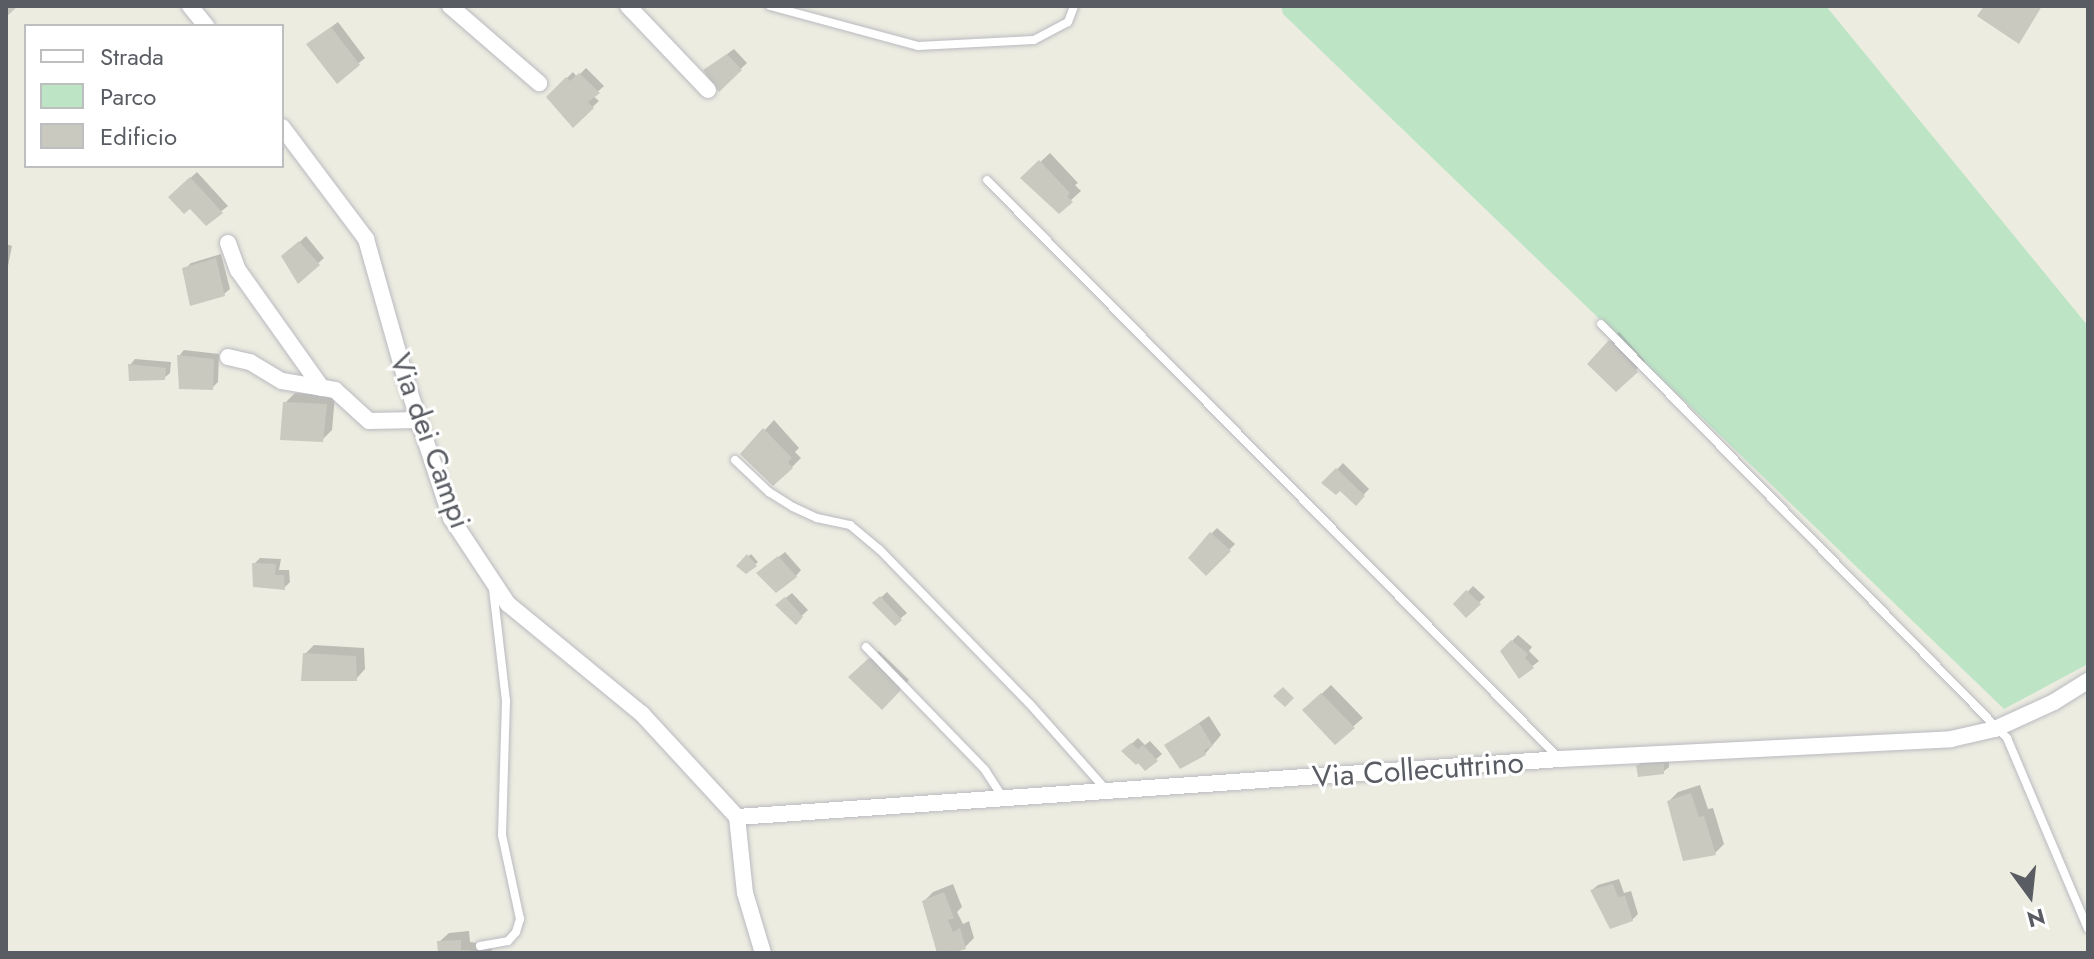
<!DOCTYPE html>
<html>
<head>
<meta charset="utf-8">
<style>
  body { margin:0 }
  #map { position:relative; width:2094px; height:959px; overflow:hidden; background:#edece1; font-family:Jost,sans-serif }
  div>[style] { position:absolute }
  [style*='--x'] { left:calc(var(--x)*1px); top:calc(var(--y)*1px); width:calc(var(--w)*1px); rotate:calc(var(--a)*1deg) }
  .green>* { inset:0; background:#bde5c5 }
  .shadow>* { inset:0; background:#0003 }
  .building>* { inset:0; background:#c9c9c0 }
  .roads { filter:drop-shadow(0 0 2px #b9bac0) drop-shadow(0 0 2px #b9bac0) }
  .service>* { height:8px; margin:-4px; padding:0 4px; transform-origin:4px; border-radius:4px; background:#fff }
  .minor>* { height:16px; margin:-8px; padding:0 8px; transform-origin:8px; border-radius:8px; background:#fff }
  span { translate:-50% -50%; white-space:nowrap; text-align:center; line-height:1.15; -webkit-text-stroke:6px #fff; paint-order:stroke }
  .street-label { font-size:30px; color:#595c62 }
  .frame { position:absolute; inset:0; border:8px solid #595c62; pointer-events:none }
  .legend { position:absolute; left:24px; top:24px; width:260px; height:144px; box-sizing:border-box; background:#fff; border:2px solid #bdbec0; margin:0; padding:10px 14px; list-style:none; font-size:24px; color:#595c62 }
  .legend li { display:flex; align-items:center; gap:16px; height:40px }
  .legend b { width:40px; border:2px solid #bdbec0 }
  .north { position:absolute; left:1990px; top:855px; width:80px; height:80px; -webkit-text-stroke:6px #fff; paint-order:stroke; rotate:165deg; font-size:22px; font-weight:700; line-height:32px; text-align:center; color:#595c62 }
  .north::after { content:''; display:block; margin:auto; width:28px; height:36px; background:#595c62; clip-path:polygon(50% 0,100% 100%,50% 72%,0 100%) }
</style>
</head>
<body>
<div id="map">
  <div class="green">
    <div style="clip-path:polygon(1281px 6px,1826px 6px,2088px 326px,2088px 664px,2004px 709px,1283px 14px)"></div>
  </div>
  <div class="shadow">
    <div style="clip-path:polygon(338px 22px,365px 58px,337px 81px,308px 44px)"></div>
    <div style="clip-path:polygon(734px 49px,747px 63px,719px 89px,705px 70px)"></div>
    <div style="clip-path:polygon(586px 68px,604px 86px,593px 96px,599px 101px,573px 125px,548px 97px,573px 72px,577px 77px)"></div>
    <div style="clip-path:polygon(1050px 153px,1078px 183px,1075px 185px,1081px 191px,1059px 211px,1023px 178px)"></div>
    <div style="clip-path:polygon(197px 172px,228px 206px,206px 223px,176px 191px)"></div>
    <div style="clip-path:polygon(306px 236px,324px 258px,299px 281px,284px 257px)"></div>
    <div style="clip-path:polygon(6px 244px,12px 246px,6px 276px)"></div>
    <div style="clip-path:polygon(221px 254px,230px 289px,224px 294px,185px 269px,191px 263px)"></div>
    <div style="clip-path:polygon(1619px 332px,1645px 361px,1616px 389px,1590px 364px)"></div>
    <div style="clip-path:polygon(184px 350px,219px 354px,218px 382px,212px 388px,179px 356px)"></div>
    <div style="clip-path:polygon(135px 359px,171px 362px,170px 373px,164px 378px,130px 365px)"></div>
    <div style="clip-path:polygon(295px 393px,335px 395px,332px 430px,322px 440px,285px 403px)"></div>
    <div style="clip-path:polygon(774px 420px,799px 448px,795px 452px,801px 458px,792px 467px,743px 454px)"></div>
    <div style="clip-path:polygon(1343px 463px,1369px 489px,1356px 503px,1340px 488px,1324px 483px)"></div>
    <div style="clip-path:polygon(1217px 528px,1235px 544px,1206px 574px,1211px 534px)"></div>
    <div style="clip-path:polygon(785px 552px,801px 570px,796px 576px,765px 568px)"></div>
    <div style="clip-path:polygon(751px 554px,758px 562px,746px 572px,739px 566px)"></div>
    <div style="clip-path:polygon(260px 558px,281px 559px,279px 570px,289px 570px,290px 582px,284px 588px,254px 564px)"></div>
    <div style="clip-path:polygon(1473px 586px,1485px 597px,1466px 615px,1456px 604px)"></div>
    <div style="clip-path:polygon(887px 592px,907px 613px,895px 623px,875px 603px)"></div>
    <div style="clip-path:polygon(792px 593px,808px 610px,795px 622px,783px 600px)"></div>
    <div style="clip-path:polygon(1518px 635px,1532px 647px,1529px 651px,1539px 661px,1520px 676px,1502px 651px)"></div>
    <div style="clip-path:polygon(314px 645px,364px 648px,365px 669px,356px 679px,305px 654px)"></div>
    <div style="clip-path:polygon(879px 651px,909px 680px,882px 707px,860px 668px)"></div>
    <div style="clip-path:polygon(1331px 685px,1363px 718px,1335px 742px,1314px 701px)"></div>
    <div style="clip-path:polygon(1209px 716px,1221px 735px,1205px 754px,1167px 745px)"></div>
    <div style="clip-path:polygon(1138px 738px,1145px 745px,1150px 741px,1162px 754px,1145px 769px,1124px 751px)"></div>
    <div style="clip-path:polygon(1669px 758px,1669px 767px,1663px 772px,1638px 766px,1644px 760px)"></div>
    <div style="clip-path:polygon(1700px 785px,1708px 809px,1713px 808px,1724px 844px,1715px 853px,1669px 801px,1678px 792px)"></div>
    <div style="clip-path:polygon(1619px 879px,1624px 893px,1631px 891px,1638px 914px,1632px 920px,1592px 890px,1598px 885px)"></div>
    <div style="clip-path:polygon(953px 884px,962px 907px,957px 912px,963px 924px,969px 921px,974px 938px,965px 947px,939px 953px,924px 901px,933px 892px)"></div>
    <div style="clip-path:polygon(469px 931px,470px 942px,491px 945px,492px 953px,440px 953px,439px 942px,449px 933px)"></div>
  </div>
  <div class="building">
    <div style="clip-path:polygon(6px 6px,18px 6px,6px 17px)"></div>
    <div style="clip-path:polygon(1984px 6px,2042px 6px,2019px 44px,1977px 16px)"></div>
    <div style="clip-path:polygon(331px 27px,360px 65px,337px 84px,306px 44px)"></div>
    <div style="clip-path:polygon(727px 54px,742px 70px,719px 92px,703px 70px)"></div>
    <div style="clip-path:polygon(579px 73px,600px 93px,588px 102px,594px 108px,573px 128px,546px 97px,566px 77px,570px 81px)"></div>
    <div style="clip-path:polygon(1039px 160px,1070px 193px,1067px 196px,1073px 202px,1059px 214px,1020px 178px)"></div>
    <div style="clip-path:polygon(190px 177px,223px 213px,206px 226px,190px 209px,184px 214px,168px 197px)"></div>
    <div style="clip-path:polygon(299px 241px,320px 265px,298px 284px,281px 256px)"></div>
    <div style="clip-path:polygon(216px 258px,225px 296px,190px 306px,182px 268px)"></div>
    <div style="clip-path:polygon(1609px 340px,1638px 372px,1616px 392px,1587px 364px)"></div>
    <div style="clip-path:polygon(177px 355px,214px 359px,213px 390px,179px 389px)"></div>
    <div style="clip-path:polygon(128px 364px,166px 368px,165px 380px,129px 381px)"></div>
    <div style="clip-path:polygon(283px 402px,327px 404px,323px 442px,280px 440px)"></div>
    <div style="clip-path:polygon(763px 428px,792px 458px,788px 462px,793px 468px,773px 486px,740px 454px)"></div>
    <div style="clip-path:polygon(1336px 468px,1365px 496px,1356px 506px,1340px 491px,1336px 495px,1321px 483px)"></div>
    <div style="clip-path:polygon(1210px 532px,1231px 551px,1206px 576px,1188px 558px)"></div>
    <div style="clip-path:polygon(747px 554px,757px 566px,746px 574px,736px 566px)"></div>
    <div style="clip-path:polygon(778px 556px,797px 577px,776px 593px,756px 573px)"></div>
    <div style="clip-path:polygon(252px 563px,276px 564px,275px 575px,284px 575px,285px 590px,253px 587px)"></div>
    <div style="clip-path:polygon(1466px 590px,1481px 604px,1466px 618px,1453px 604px)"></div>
    <div style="clip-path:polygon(880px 596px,902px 620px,895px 626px,872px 603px)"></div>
    <div style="clip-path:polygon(785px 597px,803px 617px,796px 625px,775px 605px)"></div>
    <div style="clip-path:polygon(1511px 640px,1528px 654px,1525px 658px,1534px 668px,1519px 679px,1500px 651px)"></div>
    <div style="clip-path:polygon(303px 653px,356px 656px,357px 681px,301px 681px)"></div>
    <div style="clip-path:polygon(869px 658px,901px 690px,882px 710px,848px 677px)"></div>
    <div style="clip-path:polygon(1283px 687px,1294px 698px,1285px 707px,1273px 696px)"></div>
    <div style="clip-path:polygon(1321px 693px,1355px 728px,1335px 745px,1302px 710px)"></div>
    <div style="clip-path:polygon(1199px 723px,1213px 746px,1204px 750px,1206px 755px,1180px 769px,1164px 745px)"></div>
    <div style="clip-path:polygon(1131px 743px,1138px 749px,1143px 745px,1158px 761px,1145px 771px,1138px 763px,1136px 765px,1121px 751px)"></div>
    <div style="clip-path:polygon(1664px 763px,1664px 774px,1638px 777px,1636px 765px)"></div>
    <div style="clip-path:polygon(1691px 793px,1699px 817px,1704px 816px,1716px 855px,1683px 861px,1667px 801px)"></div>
    <div style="clip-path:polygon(1613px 884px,1618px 897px,1625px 896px,1633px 921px,1610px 929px,1590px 890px)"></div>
    <div style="clip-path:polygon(944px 892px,954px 918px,948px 920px,953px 932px,960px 928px,966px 949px,951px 953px,937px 953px,922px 901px)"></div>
    <div style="clip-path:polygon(461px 940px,461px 950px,471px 950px,471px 953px,438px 953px,437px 941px)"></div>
  </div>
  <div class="roads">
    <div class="service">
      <div style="--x:770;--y:6;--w:153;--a:15.1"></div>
      <div style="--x:918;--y:46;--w:116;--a:-3"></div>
      <div style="--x:1034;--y:40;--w:38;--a:-28"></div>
      <div style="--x:1068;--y:22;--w:17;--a:-69"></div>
      <div style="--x:987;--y:180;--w:812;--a:45.3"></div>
      <div style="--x:1601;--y:324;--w:580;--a:45.56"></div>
      <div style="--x:2007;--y:738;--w:207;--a:67"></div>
      <div style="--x:735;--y:460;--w:47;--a:43.3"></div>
      <div style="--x:769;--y:492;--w:28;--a:32"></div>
      <div style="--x:793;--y:507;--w:26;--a:25"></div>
      <div style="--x:817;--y:518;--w:34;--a:12"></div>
      <div style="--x:850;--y:525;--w:38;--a:40"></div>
      <div style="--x:879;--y:549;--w:215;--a:45.8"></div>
      <div style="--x:1029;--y:703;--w:119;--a:48.4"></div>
      <div style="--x:866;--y:647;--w:171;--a:45.9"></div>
      <div style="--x:985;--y:770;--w:35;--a:57"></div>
      <div style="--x:480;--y:946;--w:28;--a:-10"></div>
      <div style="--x:508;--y:941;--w:12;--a:-48"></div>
      <div style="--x:516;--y:932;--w:14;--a:-73"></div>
      <div style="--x:520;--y:919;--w:86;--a:-102.1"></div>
      <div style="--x:502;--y:835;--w:134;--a:-88.3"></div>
      <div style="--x:506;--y:701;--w:113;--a:-96.6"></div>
    </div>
    <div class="minor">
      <div style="--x:190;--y:6;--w:26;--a:51"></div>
      <div style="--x:450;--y:6;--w:118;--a:40.9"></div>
      <div style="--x:628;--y:6;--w:116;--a:46.4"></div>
      <div style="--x:282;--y:127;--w:140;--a:53.1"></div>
      <div style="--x:366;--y:239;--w:151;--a:74.2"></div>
      <div style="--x:407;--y:384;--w:141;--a:71.8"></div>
      <div style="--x:451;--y:518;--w:103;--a:56.5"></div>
      <div style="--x:508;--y:604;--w:173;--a:39.4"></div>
      <div style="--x:642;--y:714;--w:140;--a:47.3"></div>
      <div style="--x:228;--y:243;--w:29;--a:70"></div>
      <div style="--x:238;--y:270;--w:145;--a:54.6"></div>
      <div style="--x:228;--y:357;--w:23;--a:13"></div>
      <div style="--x:250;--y:362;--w:37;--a:31"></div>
      <div style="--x:282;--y:381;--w:54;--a:9.6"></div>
      <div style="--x:335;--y:390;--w:46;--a:42.4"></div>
      <div style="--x:369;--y:421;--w:50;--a:-1.1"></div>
      <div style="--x:737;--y:817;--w:825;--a:-4.03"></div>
      <div style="--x:1560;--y:759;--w:392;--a:-2.9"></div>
      <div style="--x:1951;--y:739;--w:45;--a:-12.8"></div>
      <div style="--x:1995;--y:729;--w:65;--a:-24.6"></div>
      <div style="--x:2054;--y:702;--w:40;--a:-32"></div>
      <div style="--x:737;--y:817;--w:76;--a:84"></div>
      <div style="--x:745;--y:893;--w:63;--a:73.3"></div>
    </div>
  </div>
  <div class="street-label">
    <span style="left:430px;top:441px;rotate:70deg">Via dei Campi</span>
    <span style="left:1418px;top:770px;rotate:-4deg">Via Collecuttrino</span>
  </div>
  <div class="frame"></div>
  <ul class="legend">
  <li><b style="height:10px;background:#fff"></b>Strada</li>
  <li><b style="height:22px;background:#bde5c5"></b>Parco</li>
  <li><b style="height:22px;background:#c9c9c0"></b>Edificio</li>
  </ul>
  <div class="north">N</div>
</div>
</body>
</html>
